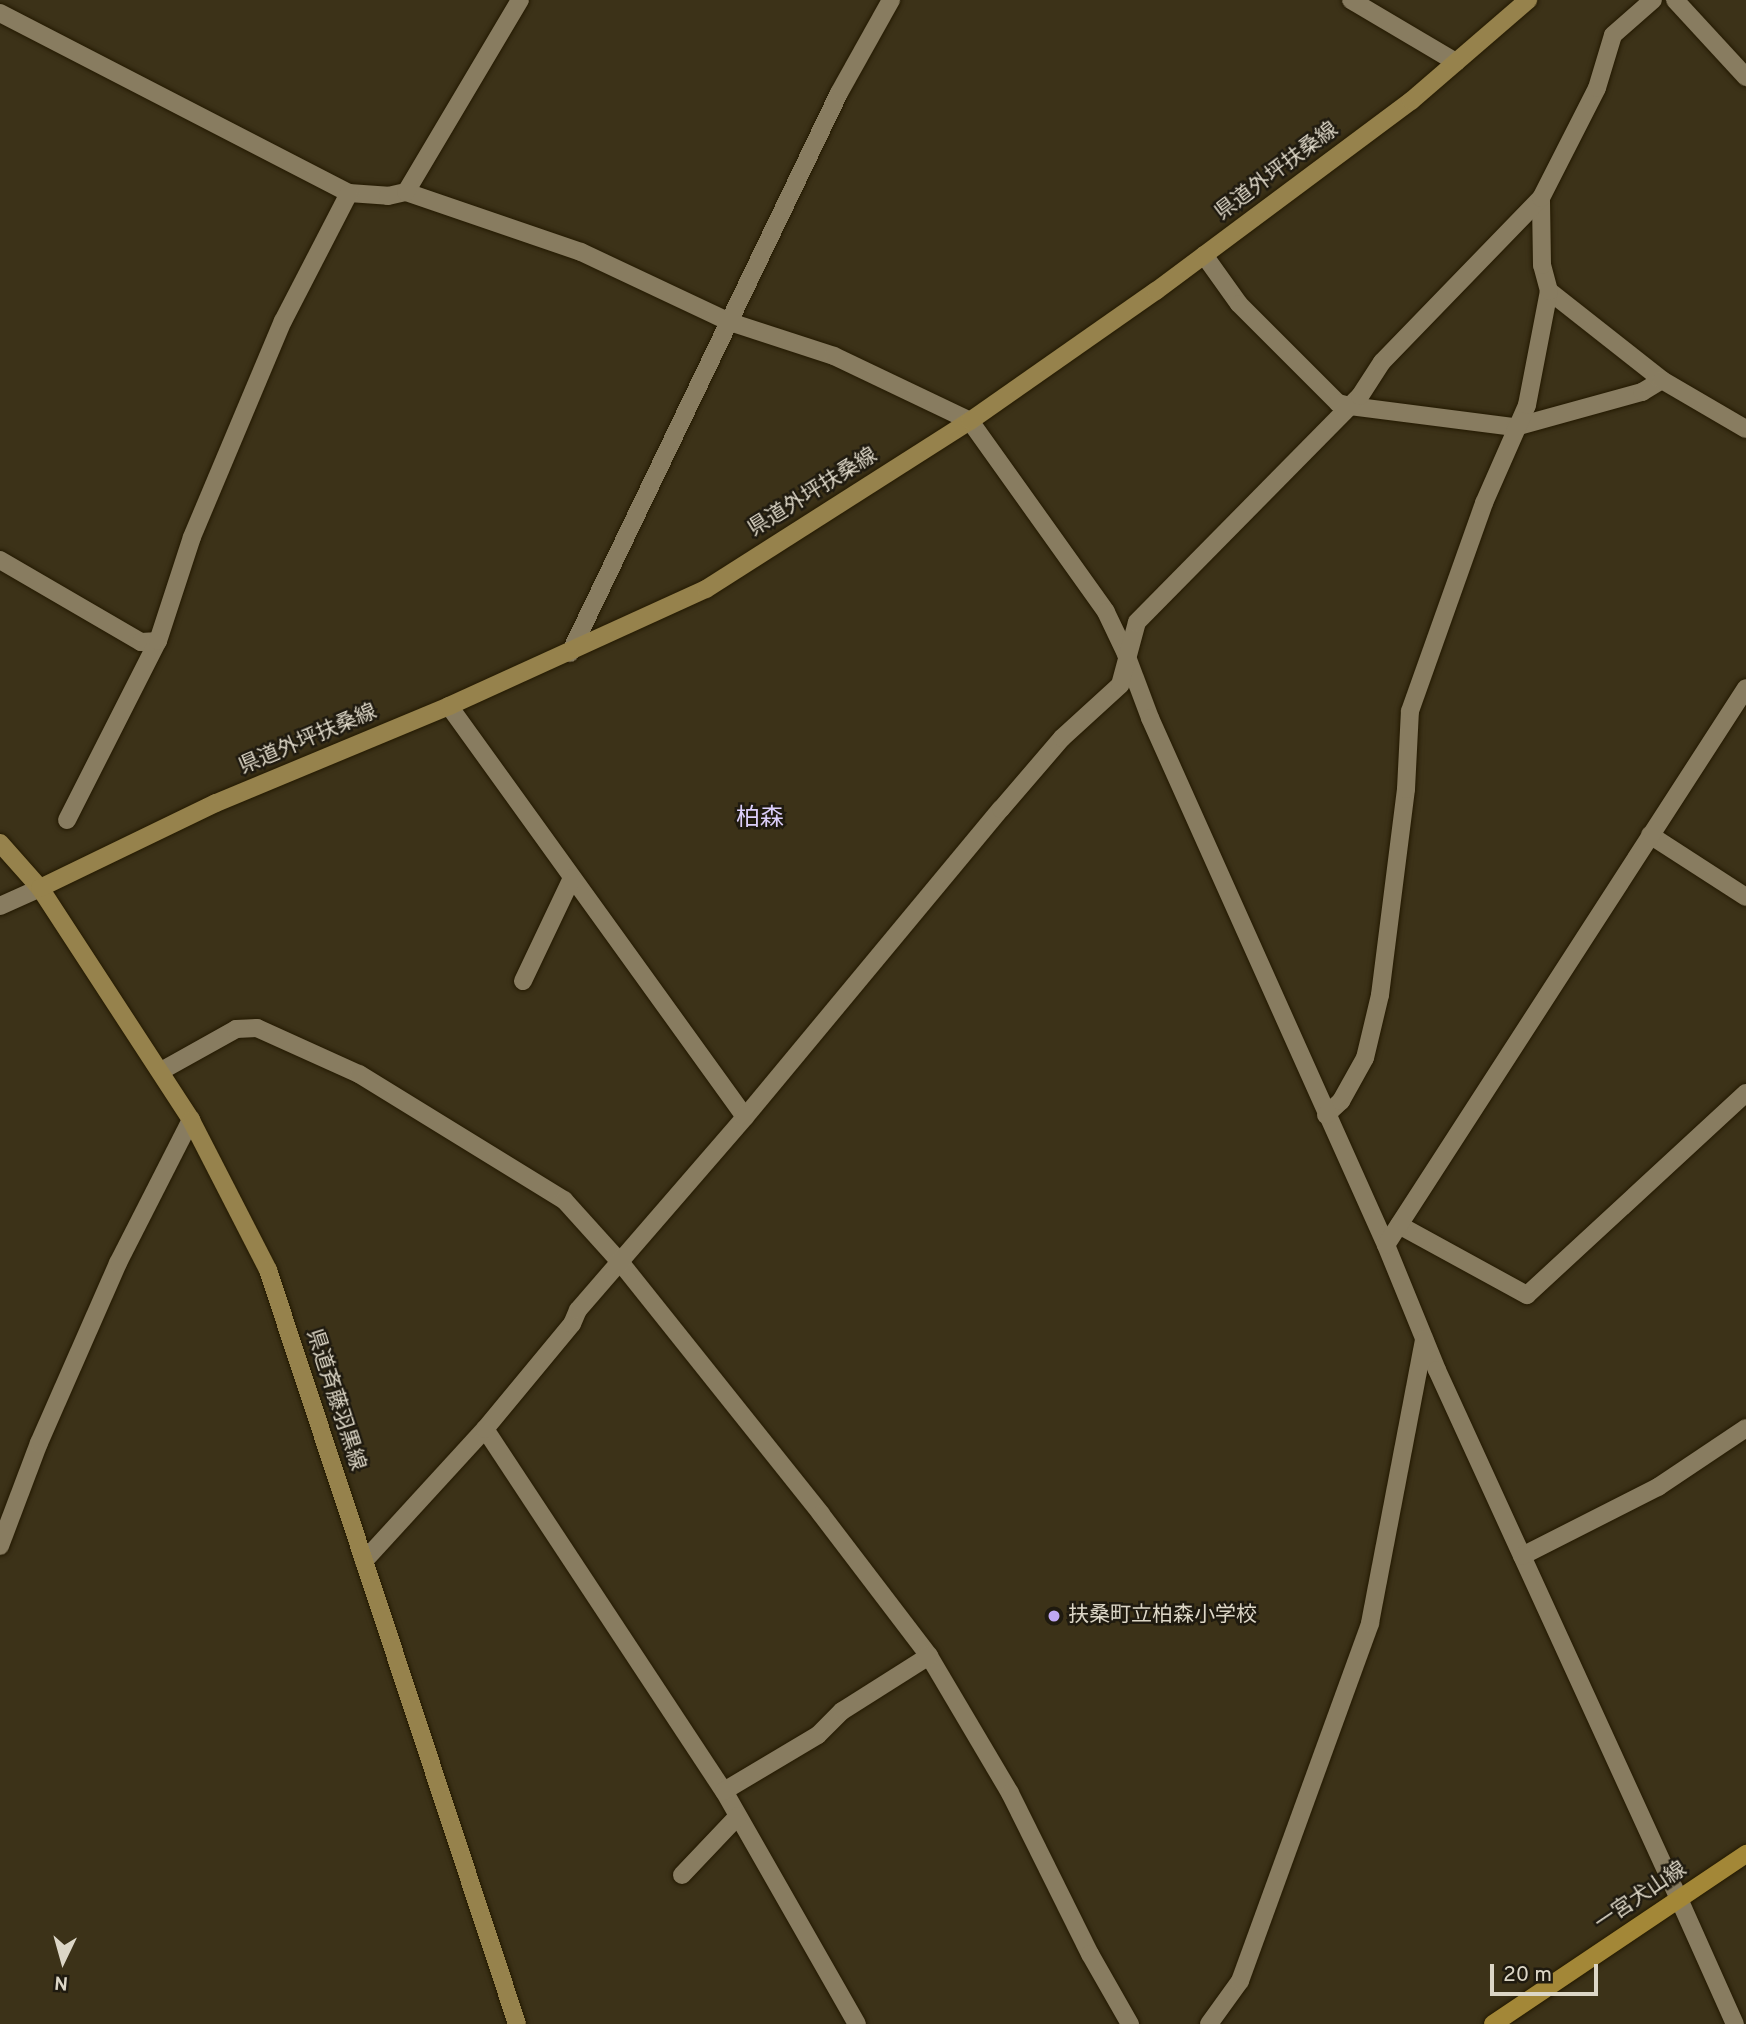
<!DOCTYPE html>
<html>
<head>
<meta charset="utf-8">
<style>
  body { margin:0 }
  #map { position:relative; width:1746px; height:2024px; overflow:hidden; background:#3c3218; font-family:Overpass,"Noto Sans JP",sans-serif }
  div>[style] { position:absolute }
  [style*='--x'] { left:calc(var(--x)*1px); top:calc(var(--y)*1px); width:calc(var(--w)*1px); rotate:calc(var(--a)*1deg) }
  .roads { filter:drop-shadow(0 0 2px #231901) drop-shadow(0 0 2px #231901) }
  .minor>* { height:18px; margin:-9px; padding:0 9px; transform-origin:9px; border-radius:9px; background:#887c60 }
  .tertiary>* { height:18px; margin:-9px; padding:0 9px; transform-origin:9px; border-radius:9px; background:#887c60 }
  .secondary>* { height:18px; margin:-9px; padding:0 9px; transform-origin:9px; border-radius:9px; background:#96824c }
  .primary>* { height:18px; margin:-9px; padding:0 9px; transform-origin:9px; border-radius:9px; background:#a38737 }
  .dots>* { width:19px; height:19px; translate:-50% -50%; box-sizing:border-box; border:4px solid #1f1a0f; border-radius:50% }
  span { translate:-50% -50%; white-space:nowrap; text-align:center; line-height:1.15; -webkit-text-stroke:5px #1f1a0f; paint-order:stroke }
  .street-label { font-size:21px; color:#dcd6c6 }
  .poi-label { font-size:21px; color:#dcd6c6 }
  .left { translate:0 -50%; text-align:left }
  .quarter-label { font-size:24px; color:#dbcef9 }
  .north { position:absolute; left:28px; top:1926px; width:70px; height:70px; -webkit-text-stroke:5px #1f1a0f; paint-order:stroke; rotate:185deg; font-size:19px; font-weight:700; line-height:28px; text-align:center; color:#dcd6c6 }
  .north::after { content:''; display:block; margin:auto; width:24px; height:32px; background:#dcd6c6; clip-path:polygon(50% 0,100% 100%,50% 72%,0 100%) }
  .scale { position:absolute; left:1490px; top:1964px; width:108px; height:32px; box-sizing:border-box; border:4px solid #dcd6c6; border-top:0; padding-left:9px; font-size:21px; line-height:24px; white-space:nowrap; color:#dcd6c6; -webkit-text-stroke:5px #1f1a0f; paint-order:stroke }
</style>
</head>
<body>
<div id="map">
  <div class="roads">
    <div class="minor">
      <div style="--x:1351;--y:0;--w:122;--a:30.6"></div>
      <div style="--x:1675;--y:0;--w:105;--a:47.3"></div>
      <div style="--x:0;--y:13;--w:393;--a:27.3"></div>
      <div style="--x:349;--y:193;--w:39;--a:4"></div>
      <div style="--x:388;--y:196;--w:18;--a:-13"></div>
      <div style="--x:406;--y:192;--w:185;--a:18.9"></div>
      <div style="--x:581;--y:252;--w:165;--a:25.2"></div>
      <div style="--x:730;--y:322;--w:109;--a:18.1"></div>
      <div style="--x:834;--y:356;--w:151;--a:25.5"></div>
      <div style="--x:970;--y:421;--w:234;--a:54.5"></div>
      <div style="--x:1106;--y:612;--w:47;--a:64.5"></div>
      <div style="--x:1126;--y:654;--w:68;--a:69.4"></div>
      <div style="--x:1150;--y:718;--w:577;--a:65.88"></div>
      <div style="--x:1386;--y:1245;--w:135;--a:67.8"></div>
      <div style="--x:1437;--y:1370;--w:582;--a:65.42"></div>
      <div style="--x:406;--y:192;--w:223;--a:-59.3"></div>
      <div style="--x:1204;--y:255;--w:60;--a:54.5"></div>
      <div style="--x:1239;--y:304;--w:140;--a:45"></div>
      <div style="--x:1338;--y:403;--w:12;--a:14"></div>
      <div style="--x:1350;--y:406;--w:166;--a:7.3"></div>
      <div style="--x:1515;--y:427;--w:132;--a:-15.4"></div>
      <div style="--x:1642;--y:392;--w:23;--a:-31"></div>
      <div style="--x:1549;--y:291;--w:144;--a:38.2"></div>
      <div style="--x:1662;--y:380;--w:97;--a:30.3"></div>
      <div style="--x:0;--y:560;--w:163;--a:30.2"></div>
      <div style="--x:141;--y:642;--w:17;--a:-3"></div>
      <div style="--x:570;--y:653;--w:621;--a:-64.34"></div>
      <div style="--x:839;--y:93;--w:107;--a:-60.8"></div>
      <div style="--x:449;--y:706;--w:506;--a:54.24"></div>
      <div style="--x:67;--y:820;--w:201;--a:-63.1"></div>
      <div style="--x:158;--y:641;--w:109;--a:-71.9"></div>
      <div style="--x:192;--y:537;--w:234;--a:-67.2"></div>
      <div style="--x:283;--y:321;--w:144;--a:-62.7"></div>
      <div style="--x:1650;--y:835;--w:114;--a:32.9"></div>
      <div style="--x:523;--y:981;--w:114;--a:-64.6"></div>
      <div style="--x:161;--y:1071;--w:86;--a:-29.2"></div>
      <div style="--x:236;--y:1029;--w:21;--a:-3"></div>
      <div style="--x:257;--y:1028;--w:112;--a:24.3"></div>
      <div style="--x:359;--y:1074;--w:241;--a:31.6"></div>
      <div style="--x:564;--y:1200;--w:84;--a:47.9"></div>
      <div style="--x:620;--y:1262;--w:322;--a:51.4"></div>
      <div style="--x:821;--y:1514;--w:178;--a:52.7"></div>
      <div style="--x:929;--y:1656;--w:159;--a:59.4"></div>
      <div style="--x:1010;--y:1793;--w:180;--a:63.6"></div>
      <div style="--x:1090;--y:1954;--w:81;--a:60.3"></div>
      <div style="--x:1326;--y:1115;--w:21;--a:-43"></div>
      <div style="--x:1341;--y:1101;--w:49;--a:-60.8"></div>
      <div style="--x:1365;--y:1058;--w:65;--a:-76.6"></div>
      <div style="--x:1380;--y:995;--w:208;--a:-82.8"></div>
      <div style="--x:1406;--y:789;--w:78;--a:-87.1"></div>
      <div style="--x:1410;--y:711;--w:221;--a:-70.4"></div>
      <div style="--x:1484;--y:503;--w:107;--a:-66.3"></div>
      <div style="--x:1527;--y:405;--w:116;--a:-79.1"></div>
      <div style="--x:1549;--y:291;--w:27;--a:-105"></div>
      <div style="--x:1542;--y:265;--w:67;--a:-90.9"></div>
      <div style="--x:1399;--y:1225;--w:146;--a:28.7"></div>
      <div style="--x:1527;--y:1295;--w:298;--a:-42.7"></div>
      <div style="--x:1386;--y:1245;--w:663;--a:-57.12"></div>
      <div style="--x:485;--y:1429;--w:434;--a:56.6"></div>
      <div style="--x:724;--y:1791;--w:268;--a:60.3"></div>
      <div style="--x:0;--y:1546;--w:110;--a:-69.3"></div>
      <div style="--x:39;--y:1443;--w:197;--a:-66.3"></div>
      <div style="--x:118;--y:1263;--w:161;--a:-63"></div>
      <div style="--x:1522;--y:1556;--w:153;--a:-26.9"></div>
      <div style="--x:1658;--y:1487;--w:106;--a:-33.8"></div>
      <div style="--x:364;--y:1561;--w:179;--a:-47.5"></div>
      <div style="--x:485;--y:1429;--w:136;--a:-50.4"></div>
      <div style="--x:572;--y:1324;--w:15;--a:-67"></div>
      <div style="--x:578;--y:1310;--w:255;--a:-49.1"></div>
      <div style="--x:745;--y:1117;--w:400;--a:-50.3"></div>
      <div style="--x:1001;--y:809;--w:94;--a:-49.3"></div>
      <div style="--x:1062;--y:738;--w:79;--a:-42.4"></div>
      <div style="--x:1120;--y:685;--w:65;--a:-74.9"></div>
      <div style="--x:1137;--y:622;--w:317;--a:-45.4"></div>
      <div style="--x:1360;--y:396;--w:40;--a:-57.1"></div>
      <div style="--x:1382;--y:362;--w:228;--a:-45.9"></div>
      <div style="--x:1541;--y:198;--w:123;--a:-63"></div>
      <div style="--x:1597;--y:88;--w:55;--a:-73.2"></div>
      <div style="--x:1613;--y:35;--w:53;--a:-41.2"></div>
      <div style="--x:724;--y:1791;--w:109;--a:-30.8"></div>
      <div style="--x:818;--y:1735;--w:34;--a:-45"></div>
      <div style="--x:842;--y:1711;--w:103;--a:-32.3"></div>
      <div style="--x:682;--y:1875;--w:81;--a:-46.5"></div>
      <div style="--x:1209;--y:2024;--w:53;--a:-54.2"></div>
      <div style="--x:1240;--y:1981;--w:381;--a:-70"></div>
      <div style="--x:1370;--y:1623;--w:289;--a:-79.2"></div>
    </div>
    <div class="tertiary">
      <div style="--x:0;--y:906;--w:44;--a:-24.2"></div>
      <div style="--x:1679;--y:1899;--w:137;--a:65.9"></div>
    </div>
    <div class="secondary">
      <div style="--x:0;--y:843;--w:60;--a:48.4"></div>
      <div style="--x:40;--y:888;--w:277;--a:56.9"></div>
      <div style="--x:191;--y:1120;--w:169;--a:62.8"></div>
      <div style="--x:268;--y:1270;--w:794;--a:71.72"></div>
      <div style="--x:40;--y:888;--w:195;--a:-25.8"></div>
      <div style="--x:216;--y:803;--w:252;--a:-22.6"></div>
      <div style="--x:449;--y:706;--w:282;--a:-24.5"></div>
      <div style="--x:706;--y:589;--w:313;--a:-32.5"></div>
      <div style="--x:970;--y:421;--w:227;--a:-35"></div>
      <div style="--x:1156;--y:291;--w:318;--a:-36.7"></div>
      <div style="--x:1411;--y:101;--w:155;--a:-40.8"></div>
    </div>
    <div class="primary">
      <div style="--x:1493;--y:2024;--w:305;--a:-33.9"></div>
    </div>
  </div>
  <div class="dots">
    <div style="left:1054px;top:1616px;background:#c0a8f3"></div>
  </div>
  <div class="street-label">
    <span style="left:1277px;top:172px;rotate:-37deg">県道外坪扶桑線</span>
    <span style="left:813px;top:493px;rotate:-32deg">県道外坪扶桑線</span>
    <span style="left:308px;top:740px;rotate:-23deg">県道外坪扶桑線</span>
    <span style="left:335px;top:1400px;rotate:72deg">県道斉藤羽黒線</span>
    <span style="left:1641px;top:1897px;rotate:-34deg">一宮犬山線</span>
  </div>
  <div class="poi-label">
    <span class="left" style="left:1068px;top:1616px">扶桑町立柏森小学校</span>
  </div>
  <div class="quarter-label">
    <span style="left:760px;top:820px">柏森</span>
  </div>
  <div class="north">N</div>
  <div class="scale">20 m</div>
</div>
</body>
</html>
